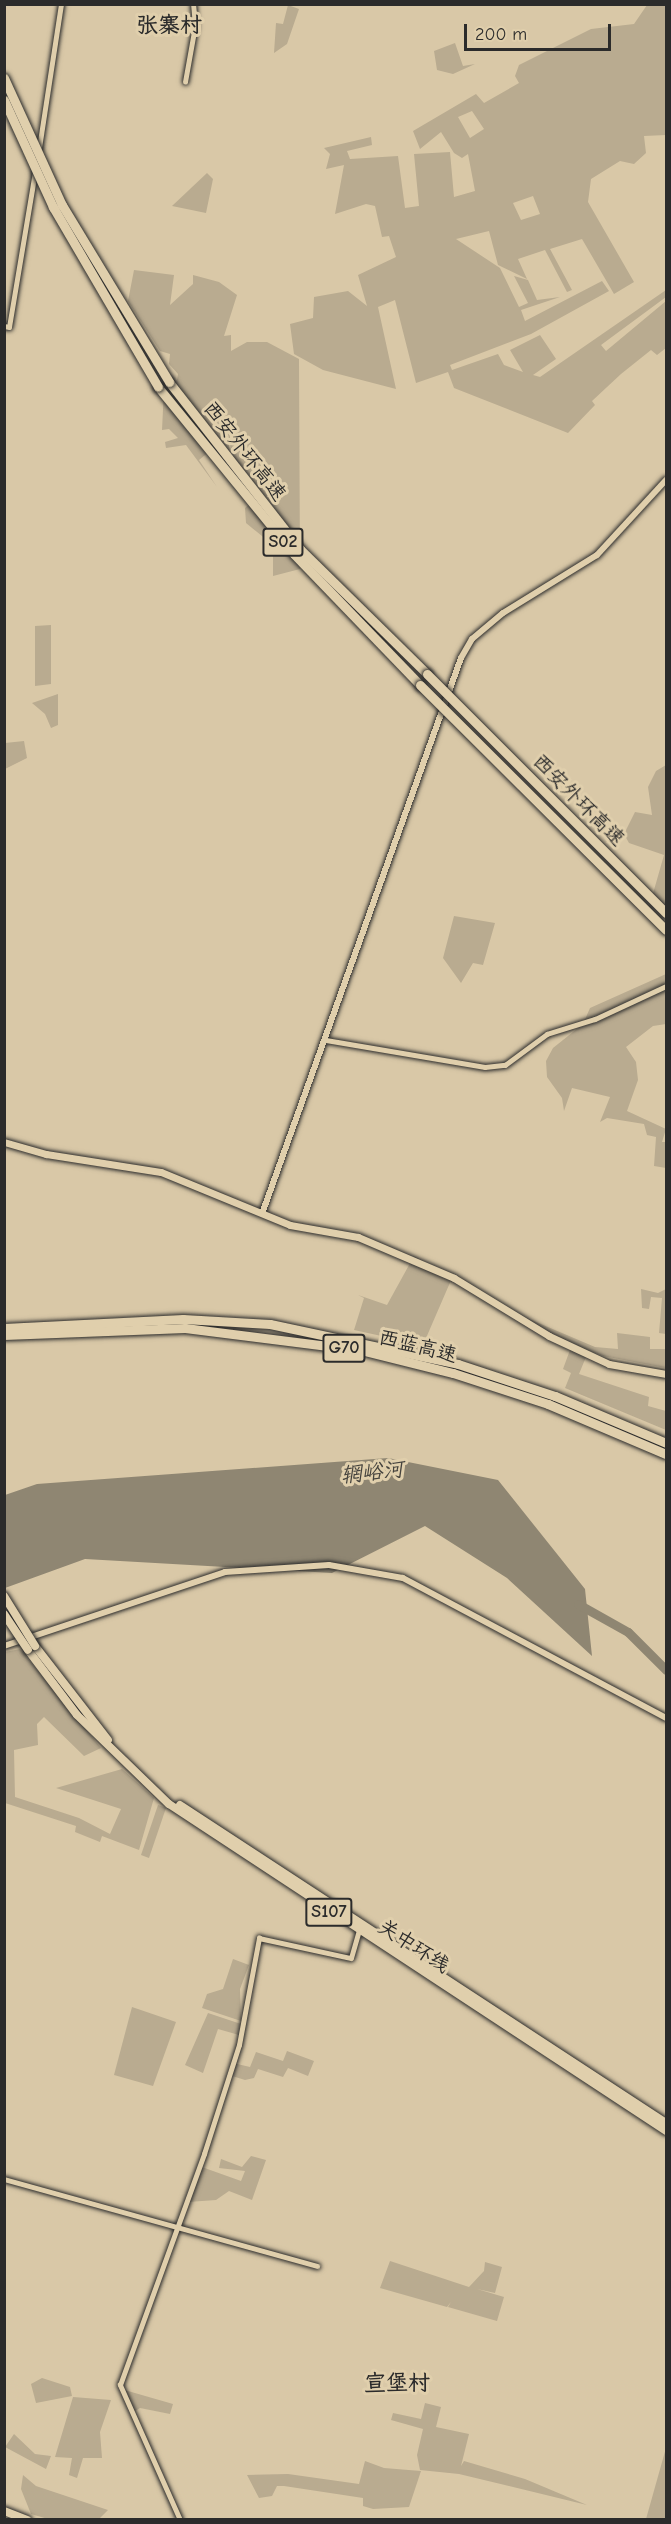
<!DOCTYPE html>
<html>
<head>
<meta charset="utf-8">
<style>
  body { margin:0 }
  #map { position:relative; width:671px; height:2524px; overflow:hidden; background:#d9c8a7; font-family:"Comic Neue","LXGW WenKai TC",sans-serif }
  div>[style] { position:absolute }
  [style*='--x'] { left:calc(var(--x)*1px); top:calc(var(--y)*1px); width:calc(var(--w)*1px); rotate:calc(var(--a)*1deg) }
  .green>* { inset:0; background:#b9ab90 }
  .water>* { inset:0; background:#8f8672 }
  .river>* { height:9px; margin:-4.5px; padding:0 4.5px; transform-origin:4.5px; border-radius:4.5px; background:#8f8672 }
  .roads { filter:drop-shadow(0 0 2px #2b2b2b) drop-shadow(0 0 2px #2b2b2b) }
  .minor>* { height:4.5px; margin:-2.25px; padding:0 2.25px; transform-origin:2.25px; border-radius:2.25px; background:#e0cfac }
  .tertiary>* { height:6px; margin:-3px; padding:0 3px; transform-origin:3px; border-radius:3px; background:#e0cfac }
  .secondary>* { height:7px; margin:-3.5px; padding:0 3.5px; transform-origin:3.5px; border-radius:3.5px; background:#e0cfac }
  .primary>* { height:8px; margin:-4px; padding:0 4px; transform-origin:4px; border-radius:4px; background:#e0cfac }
  .trunk>* { height:8px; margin:-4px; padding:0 4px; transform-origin:4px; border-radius:4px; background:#e0cfac }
  .motorway>* { height:9px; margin:-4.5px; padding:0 4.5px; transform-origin:4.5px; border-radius:4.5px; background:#e0cfac }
  .bridges { filter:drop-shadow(0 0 2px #2b2b2b) drop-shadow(0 0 2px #2b2b2b) }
  .trunk-bridge>* { height:8px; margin:-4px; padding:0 4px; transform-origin:4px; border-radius:4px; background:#e0cfac }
  .motorway-bridge>* { height:9px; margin:-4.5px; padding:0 4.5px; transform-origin:4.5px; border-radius:4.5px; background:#e0cfac }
  span { translate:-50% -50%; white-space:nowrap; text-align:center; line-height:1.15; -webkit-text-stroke:6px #e0cfac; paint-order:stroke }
  .shield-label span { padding:2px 4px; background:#e0cfac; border:2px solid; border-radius:4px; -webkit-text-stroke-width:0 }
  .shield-label { font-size:18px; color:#2b2b2b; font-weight:700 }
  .street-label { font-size:20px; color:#2b2b2b }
  .water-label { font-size:21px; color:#44423d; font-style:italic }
  .quarter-label { font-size:22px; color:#2b2b2b; font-weight:700 }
  .frame { position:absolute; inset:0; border:6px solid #2b2b2b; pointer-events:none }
  .scale { position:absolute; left:464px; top:24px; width:147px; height:27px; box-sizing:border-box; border:3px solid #2b2b2b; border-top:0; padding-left:8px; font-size:18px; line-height:21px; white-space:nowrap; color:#2b2b2b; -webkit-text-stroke:4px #e0cfac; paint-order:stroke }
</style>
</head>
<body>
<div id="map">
  <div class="green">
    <div style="clip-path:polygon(288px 5px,299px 9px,287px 44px,274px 53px,276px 23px,283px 24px)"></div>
    <div style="clip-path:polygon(evenodd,647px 5px,666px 5px,666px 135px,644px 136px,646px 153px,634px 164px,620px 161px,591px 179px,588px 202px,634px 282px,614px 294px,582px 239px,550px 249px,572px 290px,567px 292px,545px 250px,518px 259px,527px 279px,498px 265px,489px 231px,456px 239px,500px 268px,519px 307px,528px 303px,514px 276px,528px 280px,537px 300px,560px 297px,521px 310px,525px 321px,602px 281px,609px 291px,531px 334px,450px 365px,452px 370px,498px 354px,504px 365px,523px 372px,510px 350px,540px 335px,556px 359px,533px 375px,540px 377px,666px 290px,666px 297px,601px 345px,606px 351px,666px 301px,666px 348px,657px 355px,651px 350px,621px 374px,592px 401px,595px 405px,568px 433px,454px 388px,448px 372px,416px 383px,395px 300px,378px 307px,396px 389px,323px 370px,294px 354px,290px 324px,313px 318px,314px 297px,348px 291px,367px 306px,358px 275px,396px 257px,389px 236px,382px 237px,375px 206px,366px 204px,335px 214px,344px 165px,326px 169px,330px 154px,324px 148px,371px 137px,372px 145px,347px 151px,350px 159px,398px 156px,405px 208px,419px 206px,414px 154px,450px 152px,454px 197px,475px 191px,468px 154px,462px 158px,454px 153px,441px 132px,420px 149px,413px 131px,476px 94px,484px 103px,519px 83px,515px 76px,519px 65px,591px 29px,634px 24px,647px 5px,472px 111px,484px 129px,470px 138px,458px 117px,472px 111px,647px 5px,533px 196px,540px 214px,521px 220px,513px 203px,533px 196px)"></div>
    <div style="clip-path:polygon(455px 43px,463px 66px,475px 64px,453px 74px,437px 70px,434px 51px)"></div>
    <div style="clip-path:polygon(207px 173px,213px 179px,206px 213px,172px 206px)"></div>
    <div style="clip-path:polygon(134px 270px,174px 275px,170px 305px,193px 284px,193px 275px,219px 282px,237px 295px,224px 336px,231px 335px,231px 351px,247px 342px,267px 342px,299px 359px,300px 569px,273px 576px,273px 545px,246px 523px,245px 508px,259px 496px,235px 468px,227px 429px,231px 462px,216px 446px,199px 460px,217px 487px,186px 445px,166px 448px,165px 442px,178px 438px,169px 429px,162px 430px,164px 389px,177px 380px,178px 374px,169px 364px,170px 354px,160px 351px,128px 301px)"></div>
    <div style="clip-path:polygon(51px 625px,51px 684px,35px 686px,35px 626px)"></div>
    <div style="clip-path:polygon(58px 694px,58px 725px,51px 728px,45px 714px,32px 703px)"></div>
    <div style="clip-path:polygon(24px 741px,27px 758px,5px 769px,5px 743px)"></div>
    <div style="clip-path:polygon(666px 765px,666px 914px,660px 905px,648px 911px,664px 855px,629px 843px,624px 834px,635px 812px,652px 815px,648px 787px,656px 771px)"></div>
    <div style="clip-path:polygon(454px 916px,495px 923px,483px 965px,473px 963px,461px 983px,443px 958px)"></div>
    <div style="clip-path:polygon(666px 974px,666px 1024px,653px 1026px,626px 1047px,636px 1062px,638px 1080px,627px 1111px,666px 1129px,662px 1142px,666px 1142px,666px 1168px,654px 1166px,656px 1137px,647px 1135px,644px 1124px,607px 1118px,600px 1122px,610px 1097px,572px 1088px,564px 1111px,562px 1098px,547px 1077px,546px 1061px,553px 1048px,583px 1024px,590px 1008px)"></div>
    <div style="clip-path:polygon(414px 1256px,452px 1278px,423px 1345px,354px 1330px,364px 1298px,358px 1295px,387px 1305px)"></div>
    <div style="clip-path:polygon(641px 1289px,658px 1293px,666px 1289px,666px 1334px,659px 1333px,662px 1298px,651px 1297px,649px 1309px,642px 1308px)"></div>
    <div style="clip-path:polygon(522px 1316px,595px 1347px,618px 1349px,617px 1333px,650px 1337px,650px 1349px,666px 1349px,666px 1368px,603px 1356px,558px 1339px)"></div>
    <div style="clip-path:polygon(570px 1350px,586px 1357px,579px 1374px,649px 1397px,648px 1406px,666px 1411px,666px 1430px,565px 1388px,571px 1373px,563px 1369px)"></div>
    <div style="clip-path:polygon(20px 1649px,101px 1748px,84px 1756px,44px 1717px,37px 1724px,38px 1745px,14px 1750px,15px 1797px,79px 1818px,110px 1834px,121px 1809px,56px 1788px,122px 1769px,154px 1798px,139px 1850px,102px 1836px,100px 1842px,75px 1832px,76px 1826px,5px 1803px,5px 1652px)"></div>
    <div style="clip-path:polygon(158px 1805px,166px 1808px,149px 1858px,141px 1855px)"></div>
    <div style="clip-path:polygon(233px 1959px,249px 1965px,240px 1989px,241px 2021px,202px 2008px,207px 1994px,223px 1989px)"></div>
    <div style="clip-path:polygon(132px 2007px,176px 2022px,153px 2086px,114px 2075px)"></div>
    <div style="clip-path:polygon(208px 2013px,241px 2024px,239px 2035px,218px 2029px,203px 2073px,185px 2065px)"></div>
    <div style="clip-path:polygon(287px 2051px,314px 2061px,308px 2076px,288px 2068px,283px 2077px,258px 2069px,254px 2078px,245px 2080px,229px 2075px,233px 2063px,250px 2067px,256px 2052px,283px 2061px)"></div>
    <div style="clip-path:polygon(251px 2156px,266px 2160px,252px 2200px,229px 2191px,216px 2200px,188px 2202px,199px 2166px,241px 2181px,245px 2171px,219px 2168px,221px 2159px,242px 2167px)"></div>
    <div style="clip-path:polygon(390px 2261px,469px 2287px,484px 2271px,485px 2262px,502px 2267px,495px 2293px,477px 2289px,504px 2297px,497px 2321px,448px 2307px,451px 2302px,447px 2307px,380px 2288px)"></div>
    <div style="clip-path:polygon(42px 2378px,70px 2387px,72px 2396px,36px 2403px,31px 2384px)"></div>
    <div style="clip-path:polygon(121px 2389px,173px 2404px,170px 2414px,140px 2408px,132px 2413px)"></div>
    <div style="clip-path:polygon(73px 2397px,111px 2400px,100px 2432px,102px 2458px,83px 2458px,77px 2478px,69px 2475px,72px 2458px,55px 2457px)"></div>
    <div style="clip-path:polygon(425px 2403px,441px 2407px,436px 2427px,469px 2434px,461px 2466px,464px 2461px,525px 2479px,587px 2505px,459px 2474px,420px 2470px,417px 2455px,423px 2429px,391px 2420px,393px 2413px,421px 2419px)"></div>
    <div style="clip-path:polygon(14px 2434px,35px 2454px,51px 2456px,46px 2469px,5px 2447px)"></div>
    <div style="clip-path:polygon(666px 2448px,666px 2519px,646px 2519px)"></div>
    <div style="clip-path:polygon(365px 2461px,384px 2468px,421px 2471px,409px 2507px,373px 2509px,363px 2506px,363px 2498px,284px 2486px,277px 2486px,272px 2496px,259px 2498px,247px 2475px,288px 2474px,359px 2484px)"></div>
    <div style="clip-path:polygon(23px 2475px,36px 2486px,108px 2510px,99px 2519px,48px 2519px,31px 2514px,21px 2489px)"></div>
  </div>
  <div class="water">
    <div style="clip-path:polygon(388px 1458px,498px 1480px,585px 1589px,592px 1656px,507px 1578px,425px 1526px,332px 1573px,85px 1559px,5px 1588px,5px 1495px,37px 1484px)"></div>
  </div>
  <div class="river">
    <div style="--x:578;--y:1604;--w:57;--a:29.2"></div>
    <div style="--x:628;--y:1632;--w:54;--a:45"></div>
  </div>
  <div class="roads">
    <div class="minor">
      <div style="--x:185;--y:82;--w:57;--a:-79.9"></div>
      <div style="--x:195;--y:26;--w:22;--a:-95"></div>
      <div style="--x:39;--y:148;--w:146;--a:-81.3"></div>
      <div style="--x:4;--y:326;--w:5;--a:11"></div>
      <div style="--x:9;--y:327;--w:158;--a:-80.5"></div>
      <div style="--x:326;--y:1040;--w:161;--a:9.6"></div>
      <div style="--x:485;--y:1067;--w:20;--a:-6"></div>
      <div style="--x:505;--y:1065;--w:52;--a:-36.4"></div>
      <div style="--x:547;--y:1034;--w:50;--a:-17.4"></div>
      <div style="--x:595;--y:1019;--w:78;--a:-24.9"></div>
      <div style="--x:4;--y:2179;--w:325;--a:15.5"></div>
      <div style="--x:180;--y:2520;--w:148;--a:-114"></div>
      <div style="--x:120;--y:2385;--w:246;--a:-70"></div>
      <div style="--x:204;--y:2154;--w:114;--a:-72.2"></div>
      <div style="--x:239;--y:2045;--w:109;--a:-79.4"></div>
      <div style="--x:259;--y:1938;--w:94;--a:12.3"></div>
      <div style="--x:351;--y:1958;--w:29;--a:-74"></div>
    </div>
    <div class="tertiary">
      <div style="--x:263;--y:1211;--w:587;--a:-70.3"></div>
      <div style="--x:461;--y:658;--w:22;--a:-60"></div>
      <div style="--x:472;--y:639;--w:40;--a:-40"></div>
      <div style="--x:503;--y:613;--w:110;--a:-31.7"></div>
      <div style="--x:597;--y:555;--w:102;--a:-47.4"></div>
      <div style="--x:4;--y:1646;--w:233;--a:-18.5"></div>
      <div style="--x:225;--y:1572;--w:104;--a:-3.9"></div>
      <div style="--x:329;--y:1565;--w:75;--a:10"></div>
      <div style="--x:403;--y:1578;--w:298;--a:28"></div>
    </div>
    <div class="secondary">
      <div style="--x:4;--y:1142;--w:44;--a:15.9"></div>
      <div style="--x:46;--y:1154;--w:116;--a:8.9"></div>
      <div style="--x:161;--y:1172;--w:139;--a:22.3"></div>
      <div style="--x:290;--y:1225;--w:69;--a:10"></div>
      <div style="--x:358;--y:1237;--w:104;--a:23.1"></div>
      <div style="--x:454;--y:1278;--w:111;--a:31.4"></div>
      <div style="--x:549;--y:1336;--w:66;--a:25"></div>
      <div style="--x:609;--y:1364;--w:58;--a:10"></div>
    </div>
    <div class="primary">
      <div style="--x:4;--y:2511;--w:25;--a:21"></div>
    </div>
    <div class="trunk">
      <div style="--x:35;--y:1646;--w:119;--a:52.2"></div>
      <div style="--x:28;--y:1650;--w:81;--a:53"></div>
      <div style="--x:77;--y:1715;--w:128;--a:44.1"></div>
      <div style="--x:169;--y:1804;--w:595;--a:33.34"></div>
      <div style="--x:180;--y:1805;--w:581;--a:33.2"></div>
    </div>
    <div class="motorway">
      <div style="--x:169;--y:382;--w:212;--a:51.9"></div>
      <div style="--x:300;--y:549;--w:178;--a:44.5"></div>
      <div style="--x:158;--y:387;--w:215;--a:50.8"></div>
      <div style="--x:294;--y:554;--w:182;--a:46.1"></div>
      <div style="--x:4;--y:1328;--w:179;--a:-2.9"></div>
      <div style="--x:183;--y:1319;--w:87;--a:3.3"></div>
      <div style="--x:270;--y:1324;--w:192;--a:12"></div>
      <div style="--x:458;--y:1364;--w:102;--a:18.3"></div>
      <div style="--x:555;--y:1396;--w:121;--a:22.9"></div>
      <div style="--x:4;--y:1335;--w:181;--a:-2.2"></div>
      <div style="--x:185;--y:1328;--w:176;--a:7.2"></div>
      <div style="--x:360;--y:1350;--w:96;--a:13.9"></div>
      <div style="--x:453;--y:1373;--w:100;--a:18.1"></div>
      <div style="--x:548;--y:1404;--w:128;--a:23"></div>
    </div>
  </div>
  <div class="bridges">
    <div class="trunk-bridge">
      <div style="--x:4;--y:1596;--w:59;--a:58.2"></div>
      <div style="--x:4;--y:1614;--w:43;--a:56.3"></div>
    </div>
    <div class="motorway-bridge">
      <div style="--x:4;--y:78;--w:140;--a:65.5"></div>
      <div style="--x:62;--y:205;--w:207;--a:58.8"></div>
      <div style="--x:4;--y:100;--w:118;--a:65.4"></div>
      <div style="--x:53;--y:207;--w:208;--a:59.7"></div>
      <div style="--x:427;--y:674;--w:338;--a:45"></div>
      <div style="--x:420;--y:685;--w:347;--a:44.9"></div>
    </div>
  </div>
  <div class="shield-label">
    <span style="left:283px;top:542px">S02</span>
    <span style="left:344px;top:1348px">G70</span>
    <span style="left:329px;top:1912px">S107</span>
  </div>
  <div class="street-label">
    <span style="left:245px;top:451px;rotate:52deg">西安外环高速</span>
    <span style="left:579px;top:800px;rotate:45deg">西安外环高速</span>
    <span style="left:418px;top:1346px;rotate:14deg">西蓝高速</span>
    <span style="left:414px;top:1946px;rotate:33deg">关中环线</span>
  </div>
  <div class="water-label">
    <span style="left:372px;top:1472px;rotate:-6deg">辋峪河</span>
  </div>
  <div class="quarter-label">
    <span style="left:169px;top:26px">张寨村</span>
    <span style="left:397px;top:2384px">宣堡村</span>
  </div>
  <div class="frame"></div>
  <div class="scale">200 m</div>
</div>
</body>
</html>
